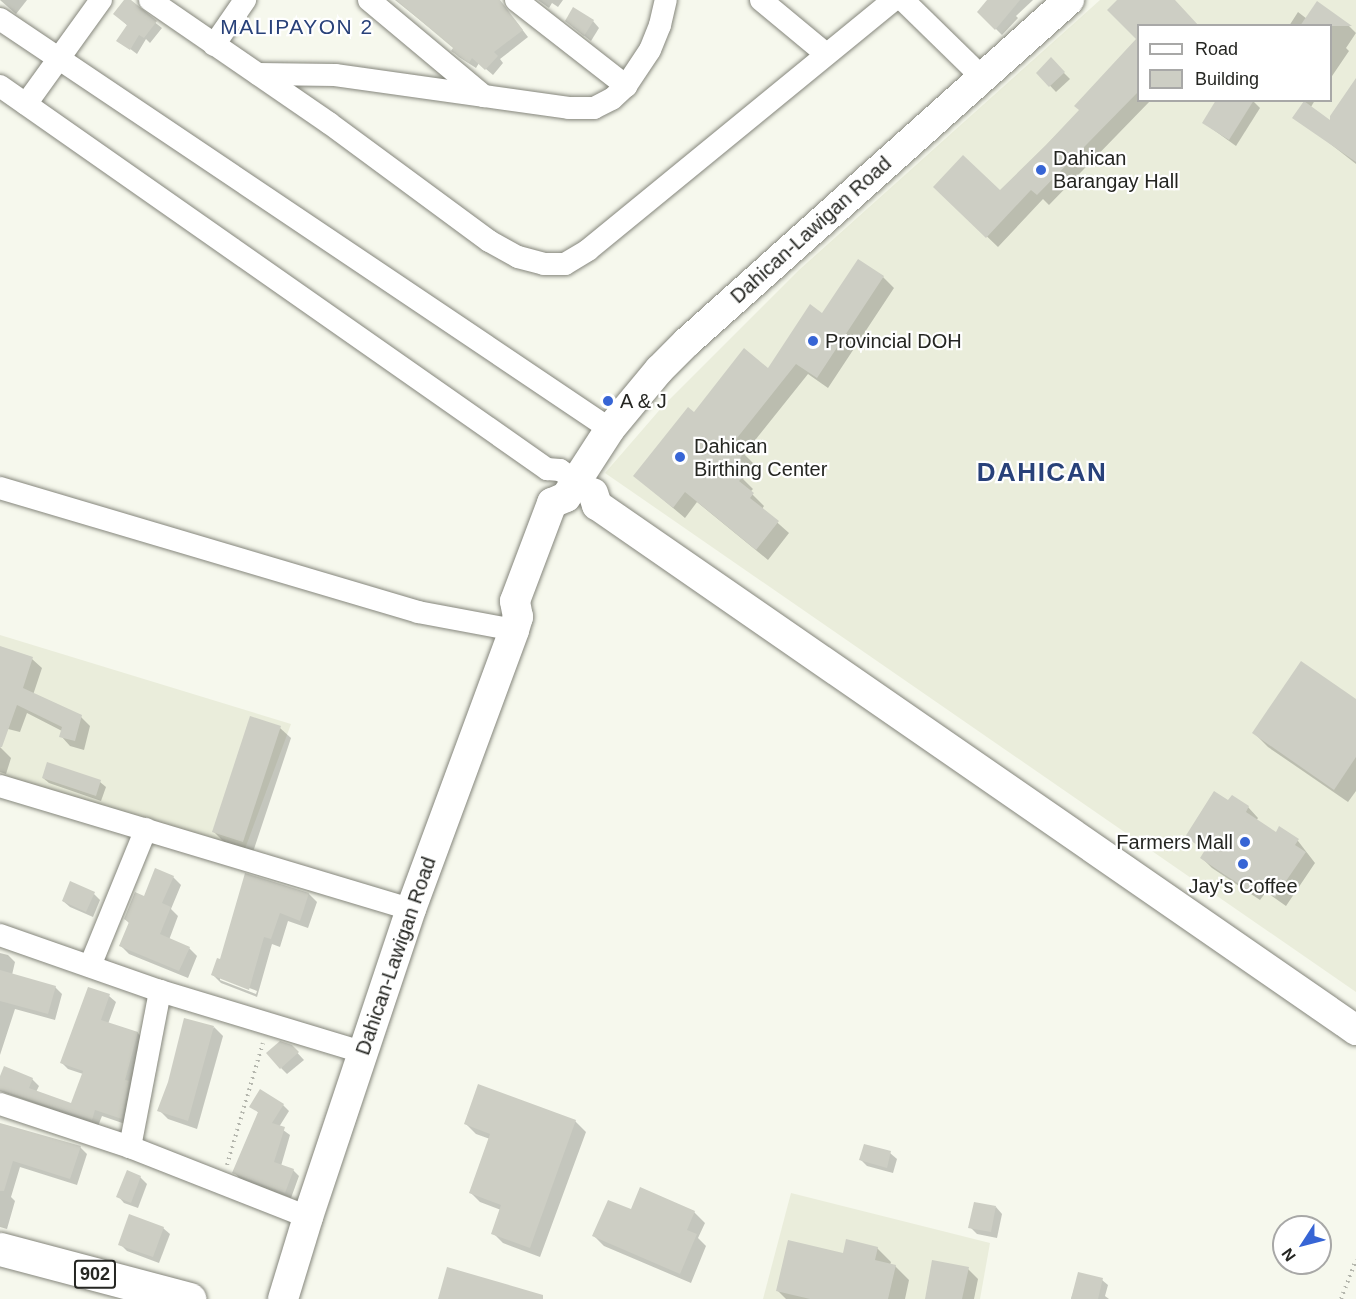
<!DOCTYPE html>
<html>
<head>
<meta charset="utf-8">
<style>
  body { margin:0 }
  #map { position:relative; width:1356px; height:1299px; overflow:hidden; background:#f6f8ed; font-family:Helvetica,sans-serif }
  div>[style] { position:absolute }
  [style*='--x'] { left:calc(var(--x)*1px); top:calc(var(--y)*1px); width:calc(var(--w)*1px); rotate:calc(var(--a)*1deg) }
  .built>* { inset:0; background:#eaeddb }
  .shadow>* { inset:0; background:#0003 }
  .building>* { inset:0; background:#cdcec4 }
  .path>* { height:4px; margin-top:-2px; transform-origin:0; background:repeating-linear-gradient(90deg,#b4b6ad 0 1.5px,transparent 0 6px) }
  .roads { filter:drop-shadow(0 0 2px #85867c) drop-shadow(0 0 2px #85867c) }
  .minor>* { height:22px; margin:-11px; padding:0 11px; transform-origin:11px; border-radius:11px; background:#fff }
  .major>* { height:30px; margin:-15px; padding:0 15px; transform-origin:15px; border-radius:15px; background:#fff }
  .highway>* { height:33px; margin:-16.5px; padding:0 16.5px; transform-origin:16.5px; border-radius:16.5px; background:#fff }
  .dots>* { width:16px; height:16px; translate:-50% -50%; box-sizing:border-box; border:3px solid #fff; border-radius:50% }
  span { translate:-50% -50%; white-space:nowrap; text-align:center; line-height:1.15; -webkit-text-stroke:4.5px #fff; paint-order:stroke }
  .shield-label span { padding:2px 4px; background:#fff; border:2px solid; border-radius:4px; -webkit-text-stroke-width:0 }
  .shield-label { font-size:18px; color:#252622; font-weight:700 }
  .poi-label { font-size:20px; color:#252622 }
  .left { translate:0 -50%; text-align:left }
  .right { translate:-100% -50%; text-align:right }
  .street-label { font-size:20px; color:#252622 }
  .neighbourhood-label { font-size:21px; color:#284179; letter-spacing:1.5px }
  .district-label { font-size:26px; color:#284179; font-weight:700; letter-spacing:1.5px }
  .legend { position:absolute; left:1137px; top:24px; width:195px; height:78px; box-sizing:border-box; background:#fff; border:2px solid #a8a8a7; margin:0; padding:8px 10px; list-style:none; font-size:18px; color:#252622 }
  .legend li { display:flex; align-items:center; gap:12px; height:30px }
  .legend b { width:30px; border:2px solid #a8a8a7 }
  .north { position:absolute; left:1272px; top:1215px; width:60px; height:60px; box-sizing:border-box; background:#fff; border:2px solid #a8a8a7; border-radius:50%; rotate:234deg; font-size:16px; font-weight:700; line-height:24px; text-align:center; color:#252622 }
  .north::after { content:''; display:block; margin:auto; width:21px; height:27px; background:#3765d5; clip-path:polygon(50% 0,100% 100%,50% 72%,0 100%) }
</style>
</head>
<body>
<div id="map">
  <div class="built">
    <div style="clip-path:polygon(evenodd,1100px 0,1356px 0,1356px 992px,605px 473px,663px 406px,799px 270px,1100px 0,1138px 26px,1330px 26px,1330px 100px,1138px 100px,1138px 26px)"></div>
    <div style="clip-path:polygon(0 635px,291px 724px,245px 849px,0 775px)"></div>
    <div style="clip-path:polygon(791px 1193px,990px 1243px,980px 1299px,763px 1299px)"></div>
  </div>
  <div class="shadow">
    <div style="clip-path:polygon(0 0,27px 0,16px 14px)"></div>
    <div style="clip-path:polygon(126px 0,162px 28px,150px 43px,146px 39px,137px 54px,121px 42px,128px 26px,115px 14px)"></div>
    <div style="clip-path:polygon(395px 0,487px 0,514px 19px,528px 37px,500px 59px,503px 63px,493px 75px,479px 63px,476px 68px,459px 57px,453px 51px,455px 48px)"></div>
    <div style="clip-path:polygon(538px 0,563px 0,558px 7px,552px 3px,549px 8px)"></div>
    <div style="clip-path:polygon(989px 0,1033px 0,1016px 16px,1018px 18px,1002px 35px,979px 12px)"></div>
    <div style="clip-path:polygon(1119px 0,1173px 0,1138px 26px,1138px 100px,1151px 100px,1049px 205px,1043px 199px,998px 247px,935px 187px,1000px 192px,1081px 110px,1138px 39px)"></div>
    <div style="clip-path:polygon(1298px 12px,1307px 19px,1346px 23px,1356px 33px,1346px 48px,1349px 51px,1330px 79px,1330px 26px,1289px 26px)"></div>
    <div style="clip-path:polygon(593px 21px,599px 28px,591px 41px,573px 27px)"></div>
    <div style="clip-path:polygon(1051px 60px,1070px 79px,1056px 92px,1038px 73px)"></div>
    <div style="clip-path:polygon(1356px 81px,1356px 164px,1328px 142px)"></div>
    <div style="clip-path:polygon(1252px 100px,1260px 108px,1236px 146px,1204px 123px)"></div>
    <div style="clip-path:polygon(1301px 100px,1315px 100px,1311px 107px)"></div>
    <div style="clip-path:polygon(883px 277px,894px 288px,828px 388px,808px 374px,744px 454px,755px 465px,743px 479px,753px 489px,750px 492px,764px 506px,762px 509px,789px 533px,768px 560px,697px 502px,685px 518px,635px 476px,694px 414px,768px 370px,822px 315px)"></div>
    <div style="clip-path:polygon(0 647px,32px 659px,42px 668px,33px 695px,81px 717px,90px 726px,84px 750px,70px 746px,61px 736px,62px 731px,27px 713px,20px 732px,0 727px)"></div>
    <div style="clip-path:polygon(1356px 700px,1356px 791px,1348px 802px,1268px 747px,1254px 733px)"></div>
    <div style="clip-path:polygon(280px 728px,291px 738px,253px 852px,224px 842px,214px 832px)"></div>
    <div style="clip-path:polygon(0 747px,11px 758px,6px 774px,0 772px)"></div>
    <div style="clip-path:polygon(43px 778px,100px 782px,106px 787px,101px 801px,49px 783px)"></div>
    <div style="clip-path:polygon(1232px 797px,1248px 807px,1258px 818px,1256px 821px,1276px 834px,1280px 828px,1298px 841px,1315px 863px,1286px 906px,1266px 892px,1260px 900px,1212px 868px,1202px 858px,1206px 852px,1187px 836px)"></div>
    <div style="clip-path:polygon(evenodd,246px 875px,309px 894px,317px 902px,308px 928px,288px 921px,280px 947px,272px 944px,257px 997px,221px 983px,213px 975px,221px 961px,246px 875px,220px 977px,257px 991px,256px 994px,220px 980px,220px 977px)"></div>
    <div style="clip-path:polygon(173px 877px,181px 885px,171px 909px,178px 916px,169px 940px,189px 948px,197px 956px,188px 978px,129px 954px,121px 946px,130px 924px,125px 919px,145px 898px)"></div>
    <div style="clip-path:polygon(94px 894px,100px 900px,93px 917px,70px 907px,63px 901px)"></div>
    <div style="clip-path:polygon(0 953px,8px 955px,15px 962px,12px 975px,55px 987px,62px 994px,55px 1020px,15px 1009px,0 1055px)"></div>
    <div style="clip-path:polygon(109px 996px,116px 1002px,108px 1024px,138px 1033px,144px 1040px,128px 1125px,102px 1116px,98px 1126px,0 1091px,0 1080px,32px 1079px,39px 1086px,36px 1092px,72px 1105px,83px 1074px,68px 1069px,62px 1063px)"></div>
    <div style="clip-path:polygon(214px 1027px,223px 1036px,197px 1129px,168px 1119px,159px 1110px)"></div>
    <div style="clip-path:polygon(291px 1046px,304px 1060px,287px 1074px,281px 1068px)"></div>
    <div style="clip-path:polygon(283px 1105px,289px 1111px,279px 1127px,290px 1135px,281px 1166px,293px 1170px,299px 1176px,291px 1198px,240px 1179px,234px 1172px,259px 1113px,251px 1106px)"></div>
    <div style="clip-path:polygon(575px 1121px,586px 1132px,540px 1257px,503px 1243px,493px 1233px,501px 1210px,480px 1202px,470px 1192px,490px 1139px,476px 1134px,466px 1124px)"></div>
    <div style="clip-path:polygon(0 1125px,80px 1147px,87px 1154px,77px 1185px,20px 1167px,11px 1197px,15px 1201px,7px 1229px,0 1227px)"></div>
    <div style="clip-path:polygon(890px 1153px,897px 1159px,893px 1173px,867px 1166px,861px 1160px)"></div>
    <div style="clip-path:polygon(140px 1177px,147px 1184px,138px 1208px,124px 1203px,118px 1196px)"></div>
    <div style="clip-path:polygon(641px 1189px,694px 1212px,705px 1223px,698px 1238px,706px 1246px,691px 1283px,604px 1246px,594px 1236px,631px 1211px)"></div>
    <div style="clip-path:polygon(996px 1207px,1002px 1214px,997px 1238px,977px 1234px,970px 1227px)"></div>
    <div style="clip-path:polygon(163px 1228px,170px 1234px,159px 1263px,127px 1251px,120px 1244px)"></div>
    <div style="clip-path:polygon(877px 1248px,891px 1262px,890px 1265px,895px 1266px,909px 1280px,905px 1299px,786px 1299px,778px 1291px,844px 1254px)"></div>
    <div style="clip-path:polygon(968px 1269px,978px 1279px,974px 1299px,926px 1299px)"></div>
    <div style="clip-path:polygon(1079px 1274px,1102px 1280px,1108px 1285px,1105px 1296px,1109px 1299px,1071px 1299px)"></div>
  </div>
  <div class="building">
    <div style="clip-path:polygon(124px 0,131px 0,157px 21px,144px 38px,139px 35px,130px 50px,116px 41px,127px 25px,113px 14px)"></div>
    <div style="clip-path:polygon(396px 0,500px 0,523px 30px,494px 52px,498px 56px,485px 70px,472px 58px,469px 63px,451px 51px,453px 48px)"></div>
    <div style="clip-path:polygon(987px 0,1020px 0,995px 30px,977px 12px)"></div>
    <div style="clip-path:polygon(1117px 0,1175px 0,1199px 26px,1138px 26px,1138px 92px,1037px 195px,1031px 190px,986px 238px,933px 187px,963px 155px,1000px 190px,1046px 145px,1079px 110px,1074px 106px,1136px 39px,1107px 10px)"></div>
    <div style="clip-path:polygon(1317px 1px,1352px 26px,1300px 26px)"></div>
    <div style="clip-path:polygon(573px 7px,594px 20px,584px 36px,565px 21px)"></div>
    <div style="clip-path:polygon(1051px 57px,1065px 72px,1049px 87px,1036px 73px)"></div>
    <div style="clip-path:polygon(1356px 78px,1356px 162px,1292px 118px,1304px 101px,1330px 120px,1330px 116px)"></div>
    <div style="clip-path:polygon(1216px 100px,1254px 100px,1229px 140px,1202px 123px)"></div>
    <div style="clip-path:polygon(858px 259px,884px 276px,817px 378px,796px 364px,733px 443px,745px 452px,732px 468px,743px 477px,739px 481px,754px 493px,750px 498px,779px 521px,756px 550px,685px 492px,673px 508px,633px 476px,688px 407px,694px 412px,744px 348px,768px 368px,810px 304px,822px 313px)"></div>
    <div style="clip-path:polygon(0 646px,33px 657px,23px 688px,82px 715px,75px 741px,59px 737px,62px 727px,17px 705px,2px 747px,0 747px)"></div>
    <div style="clip-path:polygon(1301px 661px,1356px 699px,1356px 757px,1334px 790px,1252px 733px)"></div>
    <div style="clip-path:polygon(250px 716px,281px 726px,243px 842px,212px 832px)"></div>
    <div style="clip-path:polygon(47px 762px,101px 780px,96px 796px,42px 778px)"></div>
    <div style="clip-path:polygon(1214px 791px,1228px 800px,1232px 795px,1249px 806px,1246px 812px,1276px 832px,1279px 826px,1299px 839px,1295px 845px,1306px 852px,1275px 897px,1255px 883px,1250px 891px,1225px 875px,1200px 858px,1205px 850px,1185px 837px)"></div>
    <div style="clip-path:polygon(155px 868px,174px 876px,162px 903px,171px 907px,160px 934px,190px 947px,179px 971px,119px 946px,129px 922px,124px 919px,135px 892px,144px 896px)"></div>
    <div style="clip-path:polygon(245px 873px,309px 893px,300px 921px,280px 913px,271px 939px,264px 937px,249px 990px,211px 975px,217px 958px,220px 959px)"></div>
    <div style="clip-path:polygon(70px 881px,95px 892px,86px 912px,62px 901px)"></div>
    <div style="clip-path:polygon(0 970px,56px 986px,48px 1014px,0 1001px)"></div>
    <div style="clip-path:polygon(88px 987px,110px 994px,101px 1020px,138px 1032px,125px 1080px,129px 1081px,122px 1119px,95px 1110px,92px 1120px,0 1090px,0 1076px,4px 1066px,33px 1078px,29px 1088px,71px 1103px,83px 1071px,60px 1063px)"></div>
    <div style="clip-path:polygon(184px 1018px,214px 1026px,188px 1121px,157px 1111px,168px 1082px)"></div>
    <div style="clip-path:polygon(280px 1041px,292px 1045px,299px 1052px,280px 1069px,266px 1053px)"></div>
    <div style="clip-path:polygon(478px 1084px,576px 1120px,530px 1248px,491px 1234px,501px 1205px,469px 1193px,490px 1134px,464px 1124px)"></div>
    <div style="clip-path:polygon(260px 1089px,284px 1104px,272px 1123px,285px 1127px,274px 1162px,294px 1169px,285px 1193px,232px 1173px,258px 1112px,249px 1107px)"></div>
    <div style="clip-path:polygon(0 1123px,81px 1146px,70px 1179px,13px 1161px,4px 1191px,0 1191px)"></div>
    <div style="clip-path:polygon(864px 1144px,891px 1151px,887px 1168px,859px 1160px)"></div>
    <div style="clip-path:polygon(127px 1170px,141px 1176px,131px 1203px,116px 1197px)"></div>
    <div style="clip-path:polygon(640px 1187px,695px 1211px,687px 1230px,697px 1234px,680px 1274px,592px 1236px,608px 1200px,631px 1209px)"></div>
    <div style="clip-path:polygon(974px 1202px,996px 1206px,991px 1232px,968px 1228px)"></div>
    <div style="clip-path:polygon(129px 1214px,164px 1227px,153px 1257px,118px 1245px)"></div>
    <div style="clip-path:polygon(846px 1239px,878px 1247px,875px 1260px,896px 1265px,888px 1299px,810px 1299px,776px 1291px,788px 1240px,843px 1253px)"></div>
    <div style="clip-path:polygon(932px 1260px,969px 1267px,962px 1299px,925px 1299px)"></div>
    <div style="clip-path:polygon(447px 1267px,543px 1295px,543px 1299px,438px 1299px)"></div>
    <div style="clip-path:polygon(1078px 1272px,1103px 1278px,1098px 1299px,1071px 1299px)"></div>
  </div>
  <div class="path">
    <div style="--x:227;--y:1165;--w:127;--a:-73.6"></div>
    <div style="--x:1341;--y:1299;--w:42;--a:-69"></div>
  </div>
  <div class="roads">
    <div class="minor">
      <div style="--x:150;--y:0;--w:217;--a:34.5"></div>
      <div style="--x:329;--y:123;--w:199;--a:36.4"></div>
      <div style="--x:489;--y:241;--w:33;--a:29"></div>
      <div style="--x:518;--y:257;--w:27;--a:15"></div>
      <div style="--x:544;--y:264;--w:21;--a:0"></div>
      <div style="--x:565;--y:264;--w:27;--a:-31"></div>
      <div style="--x:588;--y:250;--w:394;--a:-39.3"></div>
      <div style="--x:369;--y:0;--w:150;--a:39.9"></div>
      <div style="--x:516;--y:0;--w:140;--a:38"></div>
      <div style="--x:761;--y:0;--w:85;--a:39.7"></div>
      <div style="--x:903;--y:0;--w:110;--a:44.3"></div>
      <div style="--x:0;--y:19;--w:735;--a:33.91"></div>
      <div style="--x:214;--y:45;--w:55;--a:-55.4"></div>
      <div style="--x:258;--y:74;--w:77;--a:0.7"></div>
      <div style="--x:335;--y:75;--w:236;--a:8"></div>
      <div style="--x:569;--y:108;--w:25;--a:0"></div>
      <div style="--x:594;--y:108;--w:20;--a:-27"></div>
      <div style="--x:612;--y:99;--w:19;--a:-43"></div>
      <div style="--x:626;--y:86;--w:43;--a:-56.3"></div>
      <div style="--x:650;--y:50;--w:27;--a:-68"></div>
      <div style="--x:660;--y:25;--w:26;--a:-77"></div>
      <div style="--x:0;--y:86;--w:668;--a:35"></div>
      <div style="--x:547;--y:469;--w:13;--a:4"></div>
      <div style="--x:560;--y:470;--w:18;--a:34"></div>
      <div style="--x:26;--y:104;--w:128;--a:-54.2"></div>
      <div style="--x:0;--y:488;--w:436;--a:16.5"></div>
      <div style="--x:418;--y:612;--w:98;--a:10.6"></div>
      <div style="--x:0;--y:786;--w:429;--a:16.7"></div>
      <div style="--x:0;--y:935;--w:170;--a:19.3"></div>
      <div style="--x:160;--y:991;--w:211;--a:16.8"></div>
      <div style="--x:90;--y:966;--w:148;--a:-67.8"></div>
      <div style="--x:0;--y:1104;--w:137;--a:18.3"></div>
      <div style="--x:130;--y:1147;--w:191;--a:21.5"></div>
      <div style="--x:130;--y:1147;--w:159;--a:-79.1"></div>
    </div>
    <div class="major">
      <div style="--x:593;--y:493;--w:13;--a:72"></div>
      <div style="--x:597;--y:505;--w:923;--a:34.67"></div>
      <div style="--x:283;--y:1299;--w:86;--a:-73"></div>
      <div style="--x:308;--y:1217;--w:325;--a:-71.5"></div>
      <div style="--x:411;--y:909;--w:297;--a:-69.7"></div>
      <div style="--x:514;--y:630;--w:14;--a:-73"></div>
      <div style="--x:518;--y:617;--w:16;--a:-101"></div>
      <div style="--x:515;--y:601;--w:105;--a:-69.3"></div>
      <div style="--x:552;--y:503;--w:15;--a:-23"></div>
      <div style="--x:566;--y:497;--w:81;--a:-57.1"></div>
      <div style="--x:610;--y:429;--w:77;--a:-50.3"></div>
      <div style="--x:659;--y:370;--w:40;--a:-45"></div>
      <div style="--x:687;--y:342;--w:513;--a:-41.84"></div>
    </div>
    <div class="highway">
      <div style="--x:0;--y:1249;--w:196;--a:14.8"></div>
    </div>
  </div>
  <div class="dots">
    <div style="left:1041px;top:170px;background:#3765d5"></div>
    <div style="left:813px;top:341px;background:#3765d5"></div>
    <div style="left:608px;top:401px;background:#3765d5"></div>
    <div style="left:680px;top:457px;background:#3765d5"></div>
    <div style="left:1245px;top:842px;background:#3765d5"></div>
    <div style="left:1243px;top:864px;background:#3765d5"></div>
  </div>
  <div class="shield-label">
    <span style="left:95px;top:1274px">902</span>
  </div>
  <div class="poi-label">
    <span class="left" style="left:1053px;top:170px">Dahican<br>Barangay Hall</span>
    <span class="left" style="left:825px;top:341px">Provincial DOH</span>
    <span class="left" style="left:620px;top:401px">A &amp; J</span>
    <span class="left" style="left:694px;top:458px">Dahican<br>Birthing Center</span>
    <span class="right" style="left:1233px;top:842px">Farmers Mall</span>
    <span style="left:1243px;top:886px">Jay's Coffee</span>
  </div>
  <div class="street-label">
    <span style="left:811px;top:230px;rotate:-42deg">Dahican-Lawigan Road</span>
    <span style="left:396px;top:956px;rotate:-71deg">Dahican-Lawigan Road</span>
  </div>
  <div class="neighbourhood-label">
    <span style="left:297px;top:27px">MALIPAYON 2</span>
  </div>
  <div class="district-label">
    <span style="left:1042px;top:473px">DAHICAN</span>
  </div>
  <ul class="legend">
  <li><b style="height:8px;background:#fff"></b>Road</li>
  <li><b style="height:16px;background:#cdcec4"></b>Building</li>
  </ul>
  <div class="north">N</div>
</div>
</body>
</html>
